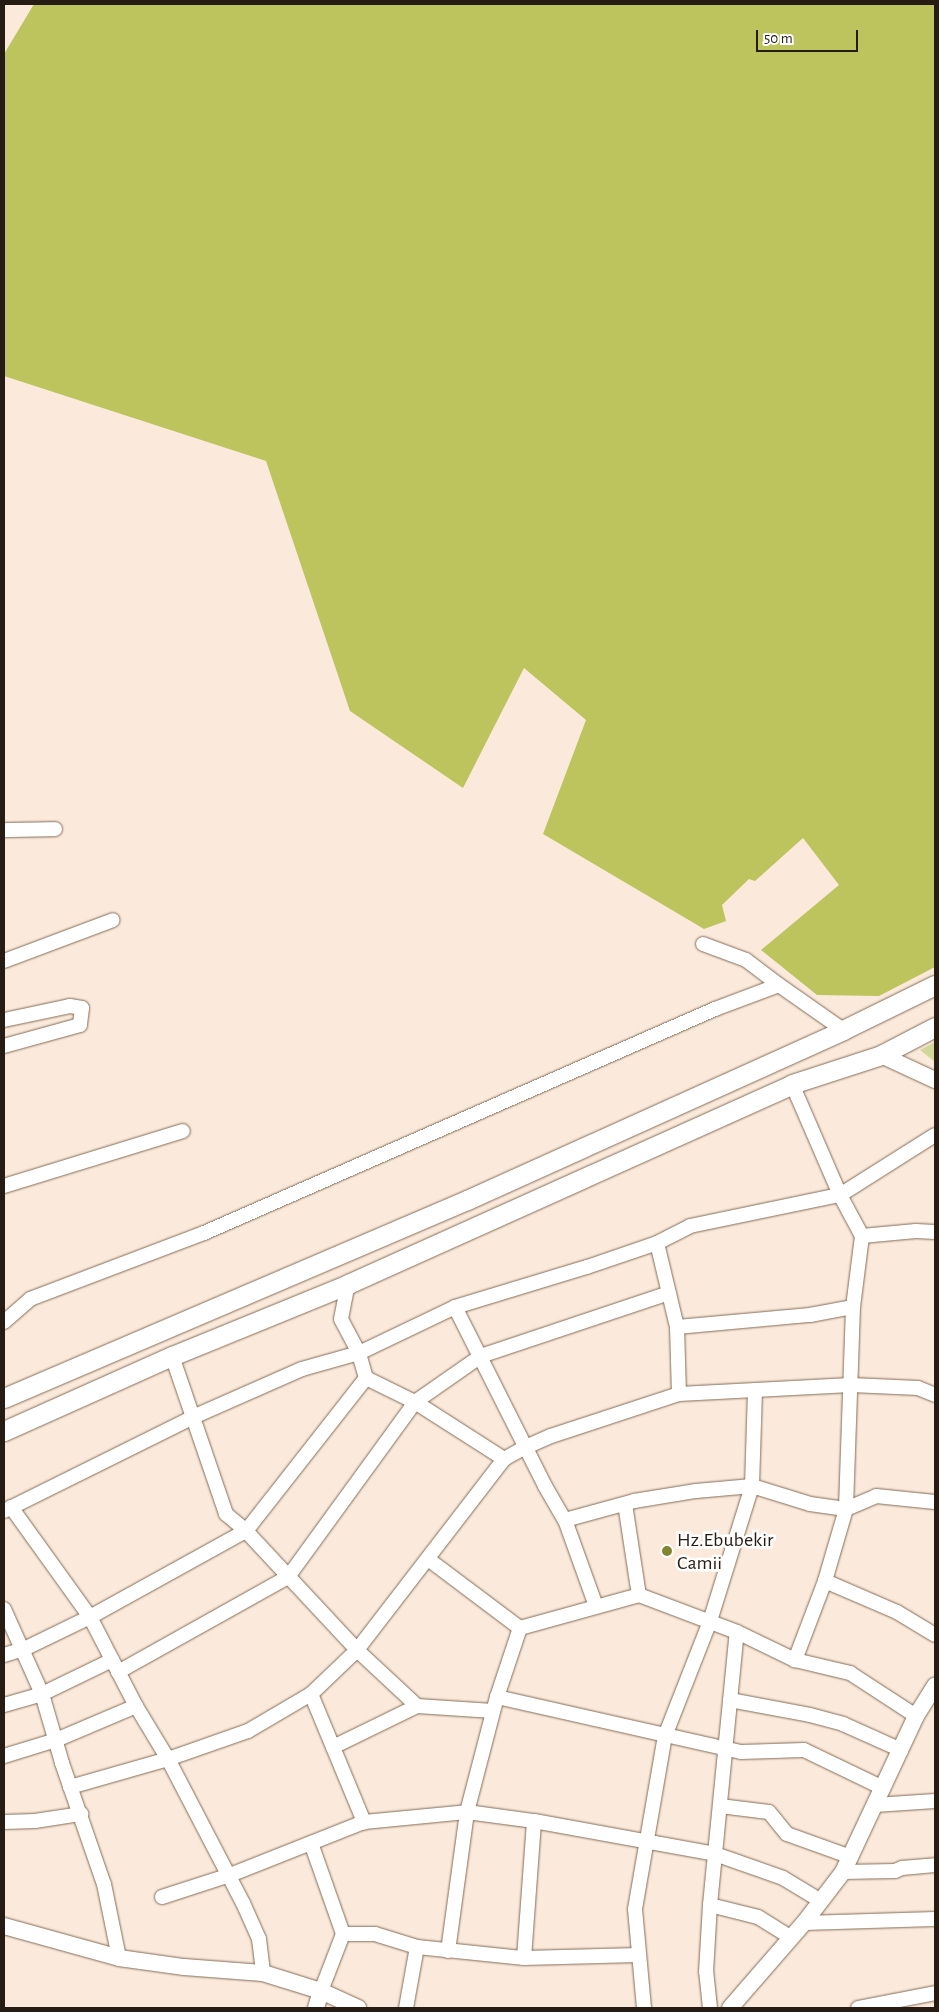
<!DOCTYPE html>
<html>
<head>
<meta charset="utf-8">
<style>
  body { margin:0 }
  #map { position:relative; width:939px; height:2012px; overflow:hidden; background:#fbeadc; font-family:"Alegreya Sans",sans-serif }
  div>[style] { position:absolute }
  [style*='--x'] { left:calc(var(--x)*1px); top:calc(var(--y)*1px); width:calc(var(--w)*1px); rotate:calc(var(--a)*1deg) }
  .green>* { inset:0; background:#d2d899 }
  .forest>* { inset:0; background:#bdc45d }
  .roads { filter:drop-shadow(0 0 1px #846c56) drop-shadow(0 0 1px #846c56) }
  .minor>* { height:14px; margin:-7px; padding:0 7px; transform-origin:7px; border-radius:7px; background:#fff }
  .tertiary>* { height:16px; margin:-8px; padding:0 8px; transform-origin:8px; border-radius:8px; background:#fff }
  .secondary>* { height:19px; margin:-9.5px; padding:0 9.5px; transform-origin:9.5px; border-radius:9.5px; background:#fff }
  .dots>* { width:14px; height:14px; translate:-50% -50%; box-sizing:border-box; border:2px solid #fff; border-radius:50% }
  span { translate:-50% -50%; white-space:nowrap; text-align:center; line-height:1.15; -webkit-text-stroke:5px #fff; paint-order:stroke }
  .poi-label { font-size:20px; color:#261c13 }
  .left { translate:0 -50%; text-align:left }
  .frame { position:absolute; inset:0; border:5px solid #261c13; pointer-events:none }
  .scale { position:absolute; left:756px; top:30px; width:102px; height:22px; box-sizing:border-box; border:2px solid #261c13; border-top:0; padding-left:6px; font-size:15px; line-height:18px; white-space:nowrap; color:#261c13; -webkit-text-stroke:4px #fff; paint-order:stroke }
</style>
</head>
<body>
<div id="map">
  <div class="green">
    <div style="clip-path:polygon(935px 1042px,935px 1062px,920px 1050px)"></div>
  </div>
  <div class="forest">
    <div style="clip-path:polygon(34px 4px,935px 4px,935px 967px,879px 996px,817px 995px,761px 950px,839px 885px,803px 838px,755px 881px,749px 879px,722px 905px,726px 921px,704px 929px,543px 834px,586px 720px,524px 668px,463px 788px,350px 711px,266px 461px,4px 376px,4px 54px)"></div>
  </div>
  <div class="roads">
    <div class="minor">
      <div style="--x:4;--y:830;--w:51;--a:-1.1"></div>
      <div style="--x:703;--y:944;--w:46;--a:20.4"></div>
      <div style="--x:746;--y:960;--w:41;--a:37.1"></div>
      <div style="--x:4;--y:961;--w:116;--a:-20.6"></div>
      <div style="--x:4;--y:1020;--w:67;--a:-12"></div>
      <div style="--x:70;--y:1006;--w:12;--a:9"></div>
      <div style="--x:82;--y:1008;--w:17;--a:97"></div>
      <div style="--x:80;--y:1025;--w:79;--a:164.6"></div>
      <div style="--x:792;--y:1084;--w:121;--a:66.6"></div>
      <div style="--x:840;--y:1195;--w:47;--a:61.8"></div>
      <div style="--x:862;--y:1236;--w:72;--a:97.2"></div>
      <div style="--x:853;--y:1307;--w:202;--a:92"></div>
      <div style="--x:846;--y:1509;--w:75;--a:106.3"></div>
      <div style="--x:825;--y:1581;--w:85;--a:110.8"></div>
      <div style="--x:4;--y:1186;--w:187;--a:-17.1"></div>
      <div style="--x:862;--y:1236;--w:54;--a:-5.3"></div>
      <div style="--x:916;--y:1231;--w:19;--a:3"></div>
      <div style="--x:657;--y:1243;--w:86;--a:76.6"></div>
      <div style="--x:677;--y:1327;--w:67;--a:88.3"></div>
      <div style="--x:455;--y:1307;--w:200;--a:63.3"></div>
      <div style="--x:545;--y:1486;--w:39;--a:60"></div>
      <div style="--x:565;--y:1520;--w:91;--a:70.2"></div>
      <div style="--x:4;--y:1322;--w:35;--a:-41"></div>
      <div style="--x:30;--y:1299;--w:186;--a:-20.8"></div>
      <div style="--x:204;--y:1233;--w:558;--a:-23.67"></div>
      <div style="--x:715;--y:1009;--w:68;--a:-20.6"></div>
      <div style="--x:779;--y:985;--w:78;--a:35.1"></div>
      <div style="--x:677;--y:1327;--w:134;--a:-5.2"></div>
      <div style="--x:810;--y:1315;--w:44;--a:-10.5"></div>
      <div style="--x:172;--y:1356;--w:167;--a:71.1"></div>
      <div style="--x:226;--y:1514;--w:26;--a:40"></div>
      <div style="--x:246;--y:1531;--w:163;--a:47"></div>
      <div style="--x:357;--y:1650;--w:82;--a:43"></div>
      <div style="--x:366;--y:1378;--w:55;--a:26.1"></div>
      <div style="--x:415;--y:1402;--w:106;--a:32.6"></div>
      <div style="--x:625;--y:1504;--w:92;--a:81.3"></div>
      <div style="--x:11;--y:1507;--w:135;--a:54.3"></div>
      <div style="--x:90;--y:1617;--w:100;--a:62.7"></div>
      <div style="--x:136;--y:1706;--w:62;--a:58.9"></div>
      <div style="--x:168;--y:1759;--w:162;--a:62.5"></div>
      <div style="--x:243;--y:1903;--w:39;--a:66"></div>
      <div style="--x:259;--y:1939;--w:34;--a:83"></div>
      <div style="--x:4;--y:1511;--w:211;--a:-26.4"></div>
      <div style="--x:193;--y:1417;--w:119;--a:-23.8"></div>
      <div style="--x:302;--y:1369;--w:59;--a:-15.7"></div>
      <div style="--x:359;--y:1353;--w:106;--a:-25.6"></div>
      <div style="--x:455;--y:1307;--w:138;--a:-16.9"></div>
      <div style="--x:587;--y:1267;--w:74;--a:-18.9"></div>
      <div style="--x:657;--y:1243;--w:37;--a:-27"></div>
      <div style="--x:690;--y:1226;--w:153;--a:-11.7"></div>
      <div style="--x:840;--y:1195;--w:112;--a:-32.3"></div>
      <div style="--x:565;--y:1520;--w:72;--a:-15.4"></div>
      <div style="--x:634;--y:1501;--w:63;--a:-9.2"></div>
      <div style="--x:696;--y:1491;--w:56;--a:-5.1"></div>
      <div style="--x:752;--y:1486;--w:61;--a:17.2"></div>
      <div style="--x:810;--y:1504;--w:36;--a:8"></div>
      <div style="--x:846;--y:1509;--w:33;--a:-23"></div>
      <div style="--x:876;--y:1496;--w:59;--a:5.8"></div>
      <div style="--x:428;--y:1559;--w:115;--a:36.9"></div>
      <div style="--x:825;--y:1581;--w:78;--a:23.3"></div>
      <div style="--x:897;--y:1612;--w:44;--a:31.2"></div>
      <div style="--x:4;--y:1609;--w:93;--a:65.9"></div>
      <div style="--x:42;--y:1694;--w:72;--a:73.8"></div>
      <div style="--x:62;--y:1763;--w:128;--a:70.9"></div>
      <div style="--x:104;--y:1884;--w:76;--a:78.5"></div>
      <div style="--x:520;--y:1628;--w:123;--a:-15.5"></div>
      <div style="--x:639;--y:1595;--w:105;--a:20.7"></div>
      <div style="--x:737;--y:1632;--w:64;--a:25.8"></div>
      <div style="--x:795;--y:1660;--w:57;--a:13.3"></div>
      <div style="--x:850;--y:1673;--w:79;--a:33.1"></div>
      <div style="--x:4;--y:1655;--w:21;--a:-17"></div>
      <div style="--x:24;--y:1649;--w:73;--a:-25.9"></div>
      <div style="--x:90;--y:1617;--w:178;--a:-28.9"></div>
      <div style="--x:246;--y:1531;--w:194;--a:-51.9"></div>
      <div style="--x:366;--y:1378;--w:26;--a:-106"></div>
      <div style="--x:359;--y:1353;--w:38;--a:-118"></div>
      <div style="--x:341;--y:1319;--w:36;--a:-79"></div>
      <div style="--x:118;--y:1672;--w:195;--a:-29.2"></div>
      <div style="--x:288;--y:1577;--w:216;--a:-54"></div>
      <div style="--x:415;--y:1402;--w:80;--a:-34.9"></div>
      <div style="--x:481;--y:1356;--w:198;--a:-18.5"></div>
      <div style="--x:311;--y:1694;--w:139;--a:67.5"></div>
      <div style="--x:497;--y:1697;--w:250;--a:12.7"></div>
      <div style="--x:741;--y:1752;--w:63;--a:-1.8"></div>
      <div style="--x:804;--y:1750;--w:88;--a:25.7"></div>
      <div style="--x:730;--y:1700;--w:81;--a:10.6"></div>
      <div style="--x:810;--y:1715;--w:34;--a:15"></div>
      <div style="--x:843;--y:1724;--w:64;--a:24.1"></div>
      <div style="--x:4;--y:1705;--w:40;--a:-16"></div>
      <div style="--x:42;--y:1694;--w:78;--a:-25.9"></div>
      <div style="--x:333;--y:1747;--w:93;--a:-26"></div>
      <div style="--x:417;--y:1706;--w:76;--a:3.8"></div>
      <div style="--x:4;--y:1756;--w:54;--a:-17.1"></div>
      <div style="--x:56;--y:1740;--w:87;--a:-23"></div>
      <div style="--x:70;--y:1787;--w:102;--a:-15.9"></div>
      <div style="--x:168;--y:1759;--w:85;--a:-19.3"></div>
      <div style="--x:248;--y:1731;--w:73;--a:-30.4"></div>
      <div style="--x:311;--y:1694;--w:64;--a:-43.7"></div>
      <div style="--x:357;--y:1650;--w:241;--a:-52.4"></div>
      <div style="--x:504;--y:1459;--w:25;--a:-29"></div>
      <div style="--x:526;--y:1447;--w:27;--a:-24"></div>
      <div style="--x:551;--y:1436;--w:135;--a:-18.2"></div>
      <div style="--x:679;--y:1394;--w:172;--a:-3"></div>
      <div style="--x:851;--y:1385;--w:67;--a:2.6"></div>
      <div style="--x:918;--y:1388;--w:18;--a:22"></div>
      <div style="--x:875;--y:1805;--w:60;--a:-3.8"></div>
      <div style="--x:720;--y:1806;--w:49;--a:7"></div>
      <div style="--x:769;--y:1812;--w:28;--a:51"></div>
      <div style="--x:787;--y:1834;--w:68;--a:19.8"></div>
      <div style="--x:4;--y:1822;--w:31;--a:-2"></div>
      <div style="--x:35;--y:1821;--w:47;--a:-8.7"></div>
      <div style="--x:311;--y:1843;--w:96;--a:70.6"></div>
      <div style="--x:343;--y:1934;--w:61;--a:111.1"></div>
      <div style="--x:843;--y:1872;--w:52;--a:-1.1"></div>
      <div style="--x:895;--y:1871;--w:8;--a:-23"></div>
      <div style="--x:902;--y:1868;--w:33;--a:-5"></div>
      <div style="--x:162;--y:1897;--w:71;--a:-17.9"></div>
      <div style="--x:230;--y:1875;--w:144;--a:-21.6"></div>
      <div style="--x:364;--y:1822;--w:103;--a:-5.5"></div>
      <div style="--x:467;--y:1812;--w:68;--a:7.7"></div>
      <div style="--x:534;--y:1821;--w:184;--a:10.3"></div>
      <div style="--x:715;--y:1854;--w:72;--a:19.4"></div>
      <div style="--x:783;--y:1878;--w:44;--a:31.2"></div>
      <div style="--x:710;--y:1905;--w:49;--a:14"></div>
      <div style="--x:758;--y:1917;--w:39;--a:32"></div>
      <div style="--x:804;--y:1923;--w:131;--a:-1.7"></div>
      <div style="--x:343;--y:1934;--w:32;--a:0"></div>
      <div style="--x:375;--y:1934;--w:44;--a:17.2"></div>
      <div style="--x:417;--y:1947;--w:108;--a:5.9"></div>
      <div style="--x:524;--y:1958;--w:115;--a:-1.5"></div>
      <div style="--x:448;--y:1951;--w:140;--a:-82.2"></div>
      <div style="--x:467;--y:1812;--w:119;--a:-75.4"></div>
      <div style="--x:497;--y:1697;--w:73;--a:-71.6"></div>
      <div style="--x:524;--y:1958;--w:137;--a:-85.8"></div>
      <div style="--x:406;--y:2008;--w:62;--a:-79.8"></div>
      <div style="--x:644;--y:2008;--w:99;--a:-95.2"></div>
      <div style="--x:635;--y:1909;--w:176;--a:-80.2"></div>
      <div style="--x:665;--y:1736;--w:123;--a:-68.6"></div>
      <div style="--x:710;--y:1621;--w:141;--a:-72.7"></div>
      <div style="--x:752;--y:1486;--w:96;--a:-88.2"></div>
      <div style="--x:710;--y:2008;--w:36;--a:-96"></div>
      <div style="--x:706;--y:1972;--w:67;--a:-86.6"></div>
      <div style="--x:710;--y:1905;--w:274;--a:-84.4"></div>
      <div style="--x:858;--y:2008;--w:78;--a:-11"></div>
    </div>
    <div class="tertiary">
      <div style="--x:881;--y:1055;--w:60;--a:24.8"></div>
      <div style="--x:4;--y:1926;--w:119;--a:15.5"></div>
      <div style="--x:119;--y:1958;--w:66;--a:7.9"></div>
      <div style="--x:184;--y:1967;--w:79;--a:4.3"></div>
      <div style="--x:263;--y:1973;--w:61;--a:17.2"></div>
      <div style="--x:321;--y:1991;--w:41;--a:24.7"></div>
      <div style="--x:316;--y:2008;--w:18;--a:-74"></div>
      <div style="--x:730;--y:2008;--w:113;--a:-49"></div>
      <div style="--x:804;--y:1923;--w:64;--a:-52.6"></div>
      <div style="--x:843;--y:1872;--w:172;--a:-64.9"></div>
      <div style="--x:916;--y:1716;--w:36;--a:-58"></div>
    </div>
    <div class="secondary">
      <div style="--x:4;--y:1398;--w:504;--a:-23.15"></div>
      <div style="--x:467;--y:1200;--w:413;--a:-24.3"></div>
      <div style="--x:843;--y:1030;--w:102;--a:-26.1"></div>
      <div style="--x:4;--y:1431;--w:184;--a:-24.1"></div>
      <div style="--x:172;--y:1356;--w:190;--a:-22.2"></div>
      <div style="--x:348;--y:1284;--w:487;--a:-24.2"></div>
      <div style="--x:792;--y:1084;--w:94;--a:-18"></div>
      <div style="--x:881;--y:1055;--w:61;--a:-27.4"></div>
    </div>
  </div>
  <div class="dots">
    <div style="left:667px;top:1551px;background:#82842e"></div>
  </div>
  <div class="poi-label">
    <span class="left" style="left:677px;top:1552px">Hz.Ebubekir<br>Camii</span>
  </div>
  <div class="frame"></div>
  <div class="scale">50 m</div>
</div>
</body>
</html>
